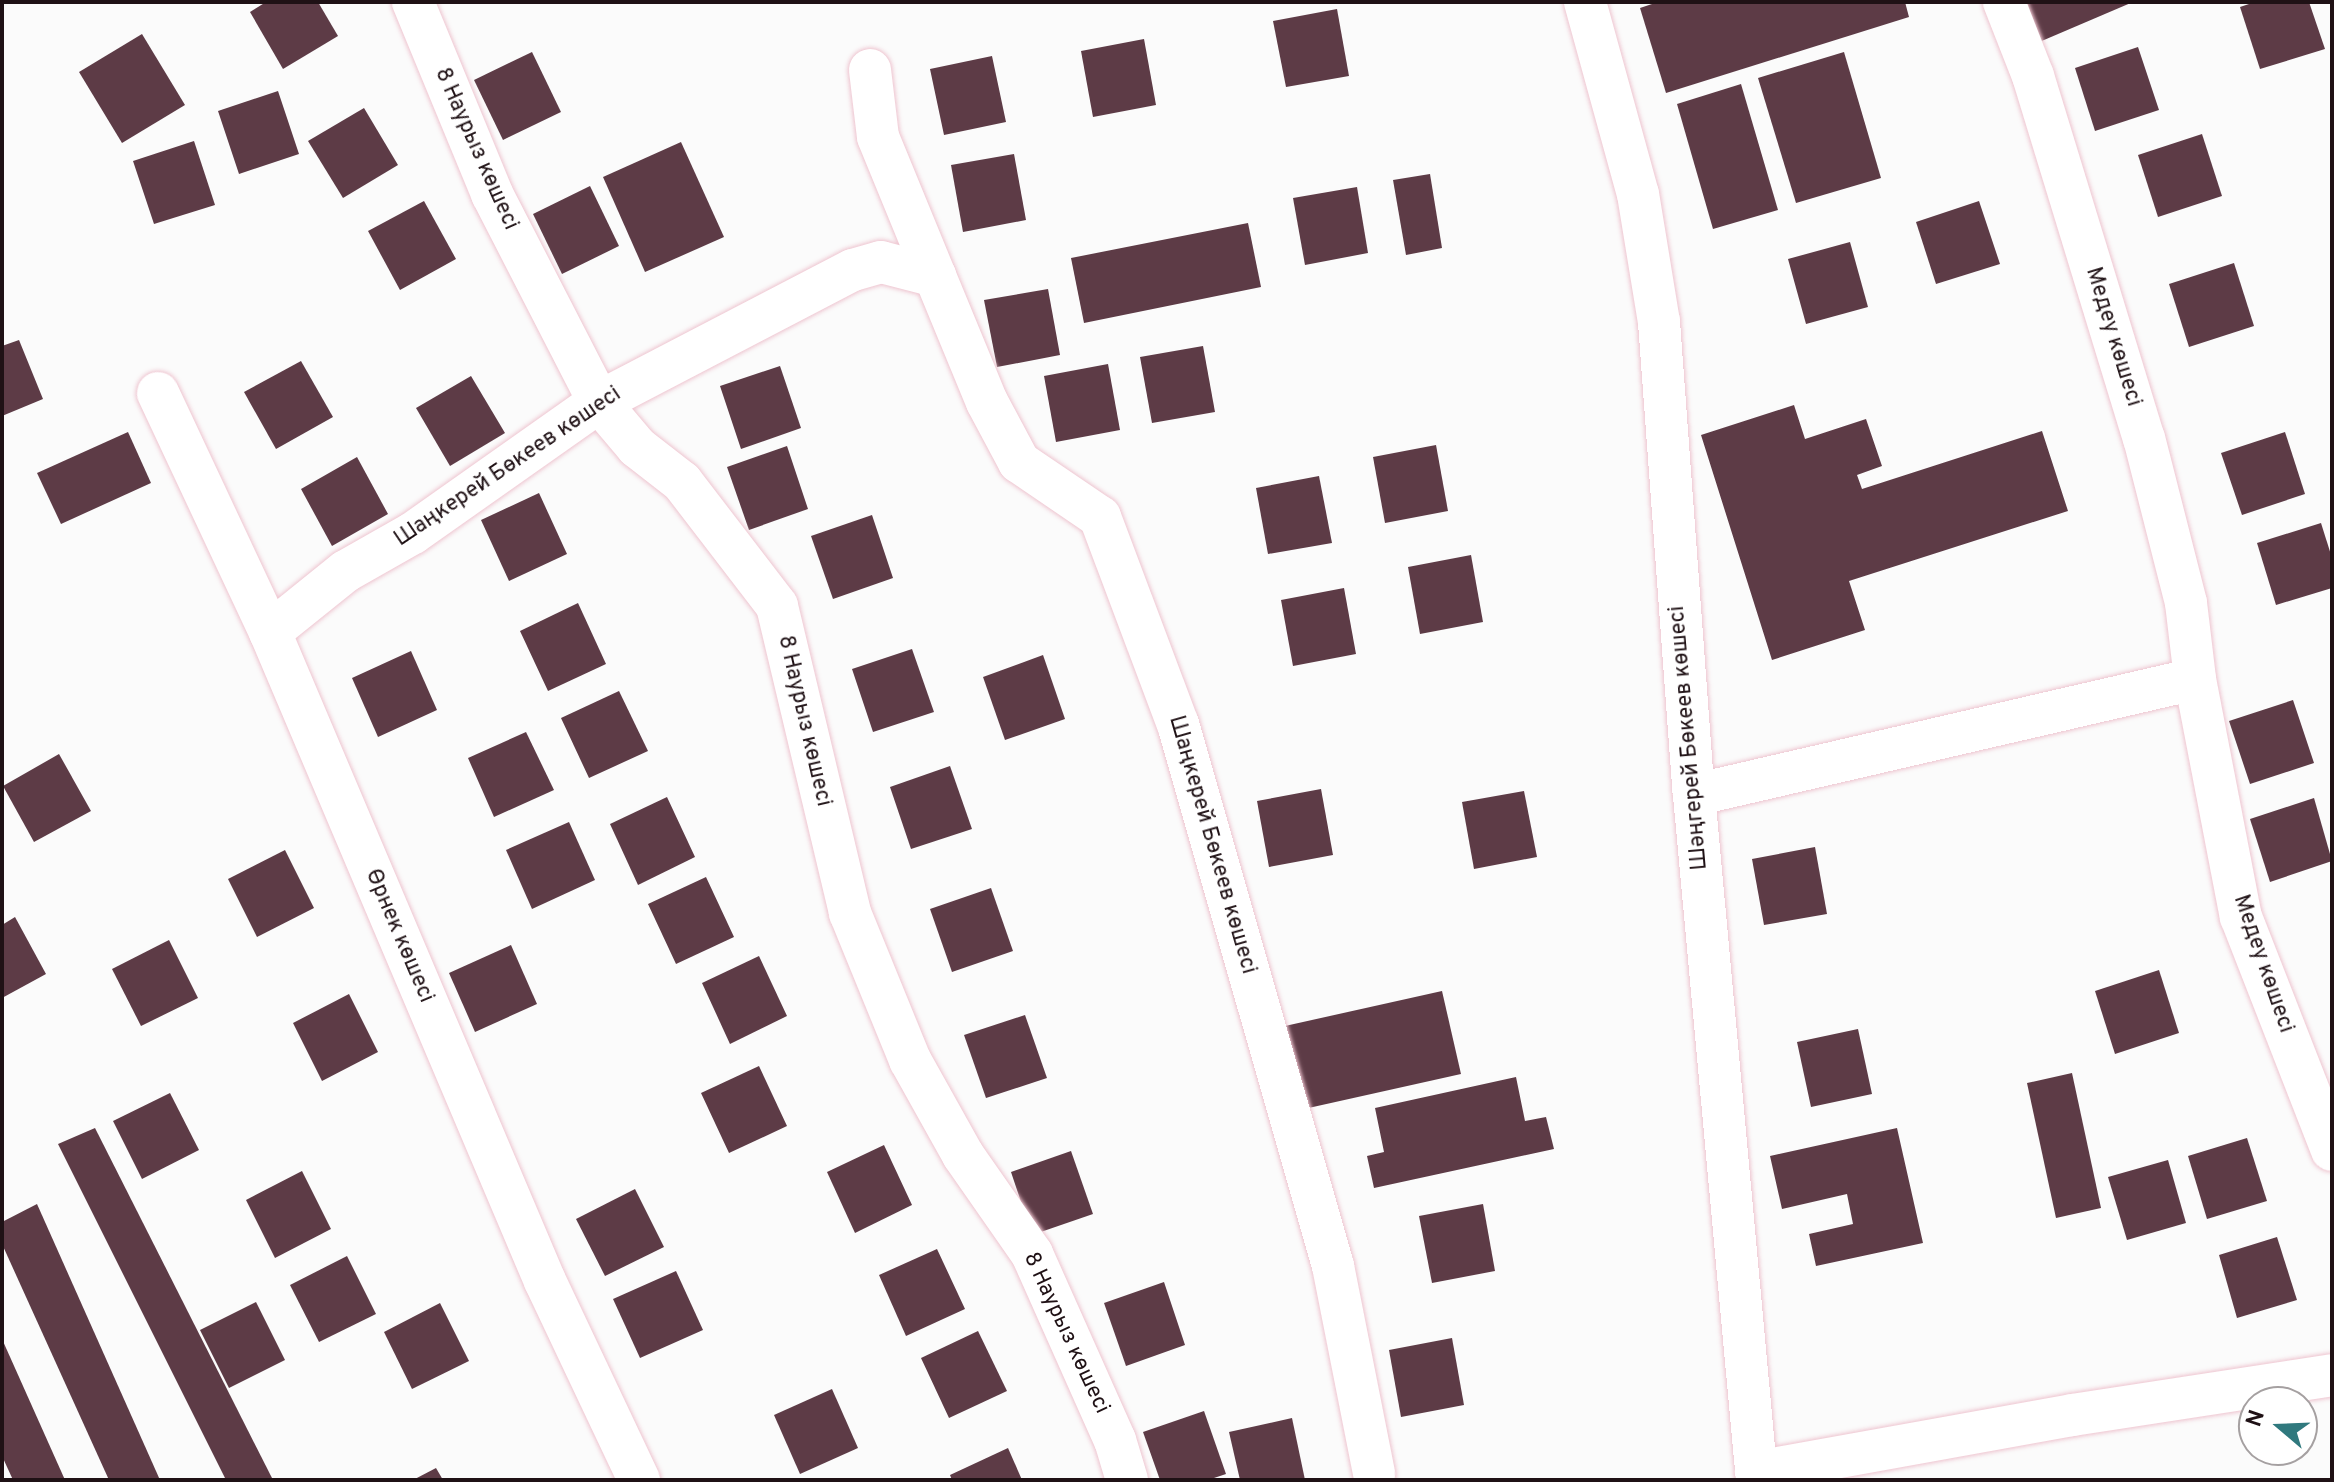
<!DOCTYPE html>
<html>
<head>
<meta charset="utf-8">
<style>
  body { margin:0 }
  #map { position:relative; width:2334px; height:1482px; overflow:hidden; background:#fbfbfb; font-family:Overpass,sans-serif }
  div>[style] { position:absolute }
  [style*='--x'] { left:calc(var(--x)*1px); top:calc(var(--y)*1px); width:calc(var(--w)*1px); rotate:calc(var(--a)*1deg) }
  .building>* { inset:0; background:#5d3b46 }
  .roads { filter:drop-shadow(0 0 2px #eec5d0) drop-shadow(0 0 2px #eec5d0) }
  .minor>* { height:42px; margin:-21px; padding:0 21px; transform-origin:21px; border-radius:21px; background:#fff }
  span { translate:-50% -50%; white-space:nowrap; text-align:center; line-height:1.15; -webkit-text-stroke:8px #fff; paint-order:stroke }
  .street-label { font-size:22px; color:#1f1115 }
  .frame { position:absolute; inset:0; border:4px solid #1f1115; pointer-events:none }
  .north { position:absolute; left:2238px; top:1386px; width:80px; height:80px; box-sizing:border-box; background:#fff; border:2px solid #a5a0a1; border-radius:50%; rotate:289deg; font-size:22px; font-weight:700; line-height:32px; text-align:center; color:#1f1115 }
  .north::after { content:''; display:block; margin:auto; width:28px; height:36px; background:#30797e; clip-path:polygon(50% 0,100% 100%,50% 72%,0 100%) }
</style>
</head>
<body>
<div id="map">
  <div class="building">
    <div style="clip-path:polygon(266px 2px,318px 2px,338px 36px,283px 69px,250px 12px)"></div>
    <div style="clip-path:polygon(1658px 2px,1905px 2px,1909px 17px,1666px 93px,1640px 8px)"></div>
    <div style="clip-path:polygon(2020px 2px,2133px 2px,2037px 43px)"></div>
    <div style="clip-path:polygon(2255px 2px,2309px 2px,2325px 49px,2260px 69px,2240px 7px)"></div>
    <div style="clip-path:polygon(1337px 9px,1349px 76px,1286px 87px,1273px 21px)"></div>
    <div style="clip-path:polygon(142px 34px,185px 105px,122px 143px,79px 72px)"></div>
    <div style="clip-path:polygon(1144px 39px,1156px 105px,1093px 117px,1081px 51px)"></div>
    <div style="clip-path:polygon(2138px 47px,2159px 110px,2095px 131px,2075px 68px)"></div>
    <div style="clip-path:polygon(532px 52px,561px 112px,503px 140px,474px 80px)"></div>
    <div style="clip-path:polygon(1844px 52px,1881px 178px,1796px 203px,1758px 78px)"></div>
    <div style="clip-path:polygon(992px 56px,1006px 122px,944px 135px,930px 69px)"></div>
    <div style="clip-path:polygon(1741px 84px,1778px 210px,1713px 229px,1677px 104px)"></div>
    <div style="clip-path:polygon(278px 91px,299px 154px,239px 174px,218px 111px)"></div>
    <div style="clip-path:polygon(364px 108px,398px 165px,343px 198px,308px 141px)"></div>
    <div style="clip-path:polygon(2202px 134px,2222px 196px,2158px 217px,2138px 155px)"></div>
    <div style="clip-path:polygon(194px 141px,215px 205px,154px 224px,133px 161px)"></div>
    <div style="clip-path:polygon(681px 142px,724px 237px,645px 272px,603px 177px)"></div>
    <div style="clip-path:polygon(1014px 154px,1026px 220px,963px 232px,951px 165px)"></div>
    <div style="clip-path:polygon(1430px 174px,1442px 248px,1406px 255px,1393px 180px)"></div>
    <div style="clip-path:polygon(590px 186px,619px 246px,562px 274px,533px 214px)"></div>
    <div style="clip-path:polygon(1357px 187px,1368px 253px,1305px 265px,1293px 198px)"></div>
    <div style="clip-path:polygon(424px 201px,456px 259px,400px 290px,368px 231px)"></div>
    <div style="clip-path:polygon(1979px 201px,2000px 264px,1936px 284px,1916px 222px)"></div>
    <div style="clip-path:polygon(1248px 223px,1261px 287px,1084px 323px,1071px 258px)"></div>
    <div style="clip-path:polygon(1850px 242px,1868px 307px,1806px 324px,1788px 259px)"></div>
    <div style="clip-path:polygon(2234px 263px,2254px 326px,2189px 347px,2169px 284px)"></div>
    <div style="clip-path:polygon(1048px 289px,1060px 355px,997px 367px,984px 300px)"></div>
    <div style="clip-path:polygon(19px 340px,43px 399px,2px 416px,2px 346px)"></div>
    <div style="clip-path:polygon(1203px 346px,1215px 412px,1152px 423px,1140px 357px)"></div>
    <div style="clip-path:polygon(301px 361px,333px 417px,276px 449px,244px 392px)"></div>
    <div style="clip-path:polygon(1108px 364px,1120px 430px,1056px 442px,1044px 376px)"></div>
    <div style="clip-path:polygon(780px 366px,801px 428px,741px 449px,720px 386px)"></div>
    <div style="clip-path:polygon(471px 376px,505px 433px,450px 466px,416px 408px)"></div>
    <div style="clip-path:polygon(1794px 405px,1805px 439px,1866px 419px,1882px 466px,1857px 475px,1862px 489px,2042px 431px,2068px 511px,1849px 581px,1865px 630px,1772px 660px,1701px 435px)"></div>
    <div style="clip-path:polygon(128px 432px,151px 483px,61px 524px,37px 473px)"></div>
    <div style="clip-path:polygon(2285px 432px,2305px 494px,2242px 515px,2221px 453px)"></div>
    <div style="clip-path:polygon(1436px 445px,1448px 511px,1385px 523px,1373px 457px)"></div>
    <div style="clip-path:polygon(787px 446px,808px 509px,749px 530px,727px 467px)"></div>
    <div style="clip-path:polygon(357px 457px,388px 514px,332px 546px,301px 489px)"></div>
    <div style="clip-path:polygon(1319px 476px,1332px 543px,1268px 554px,1256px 488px)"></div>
    <div style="clip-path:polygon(539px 493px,567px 554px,509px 581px,481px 520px)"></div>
    <div style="clip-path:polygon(872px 515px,893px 578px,833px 599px,811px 536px)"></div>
    <div style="clip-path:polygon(2321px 523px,2332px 558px,2332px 588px,2276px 605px,2257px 543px)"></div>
    <div style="clip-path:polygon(1471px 555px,1483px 622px,1420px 634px,1408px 567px)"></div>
    <div style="clip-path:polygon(1344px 588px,1356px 654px,1293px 666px,1281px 600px)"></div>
    <div style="clip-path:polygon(578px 603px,606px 664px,548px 691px,520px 631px)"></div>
    <div style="clip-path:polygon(912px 649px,934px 712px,873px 732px,852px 669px)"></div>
    <div style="clip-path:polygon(411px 651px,437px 710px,378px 737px,352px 678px)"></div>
    <div style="clip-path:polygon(1043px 655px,1065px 719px,1005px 740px,983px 677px)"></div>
    <div style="clip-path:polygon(619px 691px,648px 751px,589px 778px,561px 718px)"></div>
    <div style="clip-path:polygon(2293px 700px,2314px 763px,2250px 784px,2229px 721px)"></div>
    <div style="clip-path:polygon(526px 732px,554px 790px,494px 817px,468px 758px)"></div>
    <div style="clip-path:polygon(59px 754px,91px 811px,34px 842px,3px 786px)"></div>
    <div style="clip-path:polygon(950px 766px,972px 829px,911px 849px,890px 787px)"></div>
    <div style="clip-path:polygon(1321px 789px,1333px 855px,1269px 867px,1257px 801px)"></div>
    <div style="clip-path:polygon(1524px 791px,1537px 857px,1474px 869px,1462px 802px)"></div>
    <div style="clip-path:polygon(667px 797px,695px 857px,638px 885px,610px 824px)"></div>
    <div style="clip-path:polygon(2314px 798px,2332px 861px,2270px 882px,2250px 819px)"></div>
    <div style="clip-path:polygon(569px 822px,595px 880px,532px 909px,506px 850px)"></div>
    <div style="clip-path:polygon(1815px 847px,1827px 914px,1764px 925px,1752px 859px)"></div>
    <div style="clip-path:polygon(285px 850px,314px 908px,257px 937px,228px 879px)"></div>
    <div style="clip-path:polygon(706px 877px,734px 937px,676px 964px,648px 904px)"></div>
    <div style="clip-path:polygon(991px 888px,1013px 951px,952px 972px,930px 909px)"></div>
    <div style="clip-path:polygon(15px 917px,46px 974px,2px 998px,2px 925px)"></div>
    <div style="clip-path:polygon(169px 940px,198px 998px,141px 1026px,112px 969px)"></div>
    <div style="clip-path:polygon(511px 945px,537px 1004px,475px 1032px,449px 973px)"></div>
    <div style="clip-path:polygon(759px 956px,787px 1016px,730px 1044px,702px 983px)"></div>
    <div style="clip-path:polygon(2159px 970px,2179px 1033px,2115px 1054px,2095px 991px)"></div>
    <div style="clip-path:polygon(1442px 991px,1461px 1074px,1304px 1109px,1285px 1026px)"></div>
    <div style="clip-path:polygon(349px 994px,378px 1052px,322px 1081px,293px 1023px)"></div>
    <div style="clip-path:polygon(1025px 1015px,1047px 1078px,986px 1098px,964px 1035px)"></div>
    <div style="clip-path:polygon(1858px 1029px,1872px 1094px,1811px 1107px,1797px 1042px)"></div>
    <div style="clip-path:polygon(759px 1066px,787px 1126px,729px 1153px,701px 1093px)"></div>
    <div style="clip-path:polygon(2072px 1073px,2101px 1208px,2056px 1218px,2027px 1083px)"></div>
    <div style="clip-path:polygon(1516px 1077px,1525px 1121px,1546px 1117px,1554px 1149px,1374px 1188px,1367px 1156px,1384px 1152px,1375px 1108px)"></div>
    <div style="clip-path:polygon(170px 1093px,199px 1150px,142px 1179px,113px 1121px)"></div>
    <div style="clip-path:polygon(95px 1128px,273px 1480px,226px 1480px,58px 1144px)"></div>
    <div style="clip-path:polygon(1897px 1128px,1923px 1243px,1816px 1266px,1809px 1234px,1853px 1224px,1847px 1194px,1782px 1209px,1770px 1156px)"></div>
    <div style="clip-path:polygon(2247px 1138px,2267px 1201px,2207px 1219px,2188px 1156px)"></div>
    <div style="clip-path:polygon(884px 1145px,912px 1205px,855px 1233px,827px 1172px)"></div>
    <div style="clip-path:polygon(1071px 1151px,1093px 1214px,1032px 1235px,1011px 1172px)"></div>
    <div style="clip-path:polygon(2168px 1160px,2186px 1223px,2127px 1240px,2108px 1177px)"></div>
    <div style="clip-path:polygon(302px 1171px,331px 1229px,275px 1258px,246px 1200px)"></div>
    <div style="clip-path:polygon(635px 1189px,664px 1247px,605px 1276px,576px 1219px)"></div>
    <div style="clip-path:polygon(37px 1204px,160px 1480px,109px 1480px,2px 1244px,2px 1222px)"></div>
    <div style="clip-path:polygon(1483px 1204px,1495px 1271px,1432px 1283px,1419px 1216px)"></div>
    <div style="clip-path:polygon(2277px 1237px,2297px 1300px,2237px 1318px,2219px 1255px)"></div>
    <div style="clip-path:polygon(937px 1249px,965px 1309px,906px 1336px,879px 1275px)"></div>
    <div style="clip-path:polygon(347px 1256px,376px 1314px,319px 1342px,290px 1285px)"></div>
    <div style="clip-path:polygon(676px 1271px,703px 1330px,640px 1358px,613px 1299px)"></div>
    <div style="clip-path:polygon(1164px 1282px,1185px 1345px,1126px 1366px,1104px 1303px)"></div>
    <div style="clip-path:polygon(256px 1302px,285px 1360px,229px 1388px,200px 1330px)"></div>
    <div style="clip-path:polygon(440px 1303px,469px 1361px,412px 1389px,384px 1332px)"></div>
    <div style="clip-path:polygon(978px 1331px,1007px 1391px,949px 1418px,921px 1358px)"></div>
    <div style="clip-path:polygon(1452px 1338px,1464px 1405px,1401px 1417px,1389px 1350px)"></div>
    <div style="clip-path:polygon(2px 1339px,65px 1480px,13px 1480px,2px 1456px)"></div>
    <div style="clip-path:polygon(832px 1389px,858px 1448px,800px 1474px,774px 1415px)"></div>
    <div style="clip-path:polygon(1204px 1411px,1226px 1474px,1208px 1480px,1160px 1480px,1143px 1432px)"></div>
    <div style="clip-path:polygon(1292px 1418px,1305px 1480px,1240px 1480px,1229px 1432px)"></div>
    <div style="clip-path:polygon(1008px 1448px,1022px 1480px,952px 1480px,950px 1475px)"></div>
    <div style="clip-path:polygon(436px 1468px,443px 1480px,413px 1480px)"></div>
  </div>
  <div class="roads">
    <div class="minor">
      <div style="--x:413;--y:2;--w:208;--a:67.6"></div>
      <div style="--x:492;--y:194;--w:234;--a:62.8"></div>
      <div style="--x:599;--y:402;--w:59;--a:49.8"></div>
      <div style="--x:637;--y:447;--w:57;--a:37.9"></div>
      <div style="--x:682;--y:482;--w:156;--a:52.5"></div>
      <div style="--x:777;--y:606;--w:316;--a:76.6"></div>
      <div style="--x:850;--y:913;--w:159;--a:67.8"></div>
      <div style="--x:910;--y:1060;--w:109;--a:60.8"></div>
      <div style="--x:963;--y:1155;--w:121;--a:55.1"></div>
      <div style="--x:1032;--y:1254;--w:204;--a:66"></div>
      <div style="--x:1115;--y:1440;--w:42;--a:73.3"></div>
      <div style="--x:1585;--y:2;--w:199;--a:74.6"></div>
      <div style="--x:1638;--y:194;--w:130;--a:80.7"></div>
      <div style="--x:1659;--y:322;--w:474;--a:85.8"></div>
      <div style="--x:1694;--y:795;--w:688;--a:84.75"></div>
      <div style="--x:2004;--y:2;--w:79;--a:68.6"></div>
      <div style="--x:2033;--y:76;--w:379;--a:73"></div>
      <div style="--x:2144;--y:438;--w:170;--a:75.7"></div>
      <div style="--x:2186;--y:603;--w:77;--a:83.2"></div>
      <div style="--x:2195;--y:679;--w:242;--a:79.1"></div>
      <div style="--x:2241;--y:917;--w:250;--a:68.7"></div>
      <div style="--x:870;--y:70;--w:67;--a:83.2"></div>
      <div style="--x:878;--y:137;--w:150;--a:67.7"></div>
      <div style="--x:158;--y:393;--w:264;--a:64.9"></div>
      <div style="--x:270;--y:632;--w:705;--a:67.04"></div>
      <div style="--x:545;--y:1281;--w:220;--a:64.7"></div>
      <div style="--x:270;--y:632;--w:97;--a:-38.8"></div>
      <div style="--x:346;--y:571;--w:77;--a:-29.6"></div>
      <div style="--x:413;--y:533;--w:228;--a:-35.2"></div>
      <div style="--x:599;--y:402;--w:286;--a:-27.5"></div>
      <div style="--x:853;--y:270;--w:29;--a:-16"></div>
      <div style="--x:881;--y:262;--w:56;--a:14.5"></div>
      <div style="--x:935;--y:276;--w:136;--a:67.6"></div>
      <div style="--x:987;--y:402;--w:68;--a:61.9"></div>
      <div style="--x:1019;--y:462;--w:98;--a:34.2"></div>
      <div style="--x:1100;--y:517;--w:221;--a:69.4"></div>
      <div style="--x:1178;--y:724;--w:564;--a:74.04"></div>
      <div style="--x:1333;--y:1266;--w:212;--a:78.8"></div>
      <div style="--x:1694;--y:795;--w:514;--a:-13.04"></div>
      <div style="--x:1756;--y:1472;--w:321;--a:-10.2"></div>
      <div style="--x:2072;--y:1415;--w:263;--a:-8.7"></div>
    </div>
  </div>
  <div class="street-label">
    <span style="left:476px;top:149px;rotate:66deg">8 Наурыз көшесі</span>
    <span style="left:2113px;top:337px;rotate:73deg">Медеу көшесі</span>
    <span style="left:508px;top:467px;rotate:-34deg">Шаңкерей Бөкеев көшесі</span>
    <span style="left:804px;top:721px;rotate:77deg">8 Наурыз көшесі</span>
    <span style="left:1689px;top:738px;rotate:-95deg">Шәңгерей Бөкеев көшесі</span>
    <span style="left:1212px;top:845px;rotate:74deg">Шаңкерей Бөкеев көшесі</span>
    <span style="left:399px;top:936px;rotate:67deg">Өрнек көшесі</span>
    <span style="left:2263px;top:964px;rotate:71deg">Медеу көшесі</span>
    <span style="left:1066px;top:1333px;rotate:65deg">8 Наурыз көшесі</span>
  </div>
  <div class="frame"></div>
  <div class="north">N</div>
</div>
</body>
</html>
